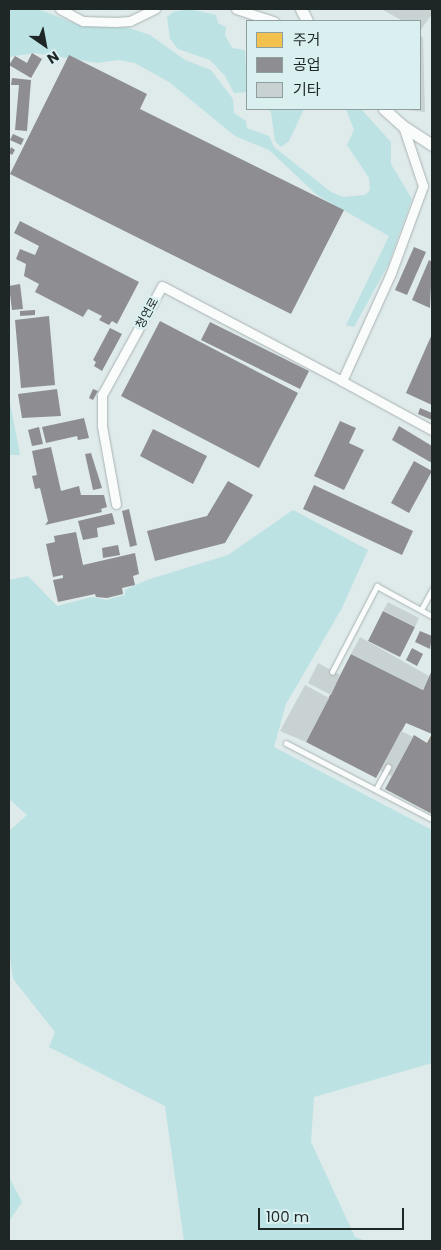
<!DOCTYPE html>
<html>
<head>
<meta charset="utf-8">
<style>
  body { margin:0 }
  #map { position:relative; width:441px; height:1250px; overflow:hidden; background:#dfeaeb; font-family:Poppins,"Noto Sans KR",sans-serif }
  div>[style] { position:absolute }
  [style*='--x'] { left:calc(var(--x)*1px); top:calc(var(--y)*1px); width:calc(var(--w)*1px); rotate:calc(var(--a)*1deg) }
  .green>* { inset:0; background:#bce2e3 }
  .homes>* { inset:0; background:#f2c14e }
  .industry>* { inset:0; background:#8d8d92 }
  .building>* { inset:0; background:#c9d2d2 }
  .roads { filter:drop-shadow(0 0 1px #a9b2b2) drop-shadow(0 0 1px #a9b2b2) }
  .lane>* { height:4.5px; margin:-2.25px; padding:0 2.25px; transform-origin:2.25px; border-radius:2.25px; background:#fafcfc }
  .street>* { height:9px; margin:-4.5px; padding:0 4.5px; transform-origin:4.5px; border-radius:4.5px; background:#fafcfc }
  .secondary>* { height:11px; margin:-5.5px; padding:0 5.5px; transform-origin:5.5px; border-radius:5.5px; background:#fafcfc }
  span { translate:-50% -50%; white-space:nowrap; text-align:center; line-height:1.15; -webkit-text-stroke:5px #daeff0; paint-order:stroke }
  .street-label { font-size:12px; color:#1e2626 }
  .frame { position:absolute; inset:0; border:10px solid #1e2626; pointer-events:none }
  .legend { position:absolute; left:246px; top:20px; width:175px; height:90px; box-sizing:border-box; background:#daeff0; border:1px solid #8f9f9f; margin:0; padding:6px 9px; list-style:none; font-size:15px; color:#1e2626 }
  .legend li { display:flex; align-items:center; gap:10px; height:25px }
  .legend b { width:25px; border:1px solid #8f9f9f }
  .north { position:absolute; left:20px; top:20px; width:50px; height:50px; -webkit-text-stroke:4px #daeff0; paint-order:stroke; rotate:147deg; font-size:14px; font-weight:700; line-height:20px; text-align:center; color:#1e2626 }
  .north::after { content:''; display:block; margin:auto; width:18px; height:22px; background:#1e2626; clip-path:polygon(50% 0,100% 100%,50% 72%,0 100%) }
  .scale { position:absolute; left:258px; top:1208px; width:146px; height:22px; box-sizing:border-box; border:2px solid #1e2626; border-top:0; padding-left:6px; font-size:15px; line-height:18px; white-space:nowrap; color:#1e2626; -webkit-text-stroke:4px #daeff0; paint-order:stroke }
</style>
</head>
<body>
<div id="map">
  <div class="green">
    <div style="clip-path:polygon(9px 9px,38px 9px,79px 25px,129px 28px,150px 35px,185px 60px,211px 70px,233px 99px,234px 113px,246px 121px,247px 128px,269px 136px,274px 147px,331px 192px,343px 197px,365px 195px,370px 190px,369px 178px,347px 145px,354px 130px,346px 109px,361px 109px,391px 142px,391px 164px,412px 199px,388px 265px,354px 327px,346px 325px,389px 236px,317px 195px,269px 150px,235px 136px,169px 82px,135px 63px,118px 60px,98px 63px,35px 53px,9px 57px)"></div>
    <div style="clip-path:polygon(189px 9px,216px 15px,218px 23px,226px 27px,225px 35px,232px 48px,245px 50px,247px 92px,234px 93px,225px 76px,210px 60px,178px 49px,170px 39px,167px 17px,173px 12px)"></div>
    <div style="clip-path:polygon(268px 109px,304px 109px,289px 141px,281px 147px,275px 141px,271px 112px)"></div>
    <div style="clip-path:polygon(9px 397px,20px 455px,9px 455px)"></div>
    <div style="clip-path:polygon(293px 510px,368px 550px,342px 608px,286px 704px,274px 747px,432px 830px,432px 1063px,314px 1097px,311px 1142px,355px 1237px,366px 1241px,184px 1241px,165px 1106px,49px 1047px,55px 1032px,13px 979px,9px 949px,9px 831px,27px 815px,9px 799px,9px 580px,28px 576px,57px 606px,92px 597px,106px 600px,125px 595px,125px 590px,147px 580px,228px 555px)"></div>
    <div style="clip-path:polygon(9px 1177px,22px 1202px,9px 1221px)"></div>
  </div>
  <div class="homes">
    <div style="clip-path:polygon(432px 734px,432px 746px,427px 743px)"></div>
  </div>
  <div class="industry">
    <div style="clip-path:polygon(32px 53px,42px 59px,31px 78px,9px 65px,15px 56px,27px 63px)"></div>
    <div style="clip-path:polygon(69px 55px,147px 94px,140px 109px,344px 210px,291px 314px,10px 174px)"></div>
    <div style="clip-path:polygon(12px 78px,31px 80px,27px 131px,15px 130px,19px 85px,11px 85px)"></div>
    <div style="clip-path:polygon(13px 134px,24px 139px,21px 145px,10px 140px)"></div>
    <div style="clip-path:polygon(11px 147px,15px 150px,12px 155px,9px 153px)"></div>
    <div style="clip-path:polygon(20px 221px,139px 282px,117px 324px,112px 321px,109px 325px,99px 320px,102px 316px,88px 309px,83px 317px,35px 292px,39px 284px,24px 276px,26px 264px,16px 259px,20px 249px,35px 255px,39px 246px,14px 233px)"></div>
    <div style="clip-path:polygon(414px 247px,426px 252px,407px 295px,395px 290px)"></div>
    <div style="clip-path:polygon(429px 260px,432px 262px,430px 308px,412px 300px)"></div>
    <div style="clip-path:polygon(20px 284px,23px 309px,12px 310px,9px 286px)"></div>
    <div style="clip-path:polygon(35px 310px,35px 315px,20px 316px,20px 311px)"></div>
    <div style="clip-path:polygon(49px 316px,55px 385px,21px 388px,15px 320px)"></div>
    <div style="clip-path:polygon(160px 321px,298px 393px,259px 468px,121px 396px)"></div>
    <div style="clip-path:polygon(210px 322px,309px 371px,300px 389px,201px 340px)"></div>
    <div style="clip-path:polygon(110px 328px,122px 334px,102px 371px,94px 366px,96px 362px,93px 360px)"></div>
    <div style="clip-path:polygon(432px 334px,432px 405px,406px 393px)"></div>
    <div style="clip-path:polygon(57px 389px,61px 416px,22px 418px,18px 394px)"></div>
    <div style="clip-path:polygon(93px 389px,98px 391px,93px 400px,89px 398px)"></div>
    <div style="clip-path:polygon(420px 408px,432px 413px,432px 420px,418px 414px)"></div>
    <div style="clip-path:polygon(84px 418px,89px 438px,78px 440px,77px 436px,46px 443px,42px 427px)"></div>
    <div style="clip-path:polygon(340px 421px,356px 428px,349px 443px,364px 450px,344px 490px,314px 476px)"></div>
    <div style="clip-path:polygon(399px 426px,432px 446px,432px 463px,392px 440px)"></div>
    <div style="clip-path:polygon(39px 427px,43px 444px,32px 446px,28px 430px)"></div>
    <div style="clip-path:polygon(153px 429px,207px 456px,193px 484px,140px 456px)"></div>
    <div style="clip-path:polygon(51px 447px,61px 491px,79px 486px,81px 495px,104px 495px,107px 507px,101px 509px,102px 512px,45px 525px,48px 521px,40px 488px,35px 489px,32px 476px,37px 475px,32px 451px)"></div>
    <div style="clip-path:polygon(91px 453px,102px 488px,93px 490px,85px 454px)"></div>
    <div style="clip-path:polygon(414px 461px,432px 471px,409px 513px,391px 503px)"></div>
    <div style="clip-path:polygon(228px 481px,253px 495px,225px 543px,155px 561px,147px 531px,207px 516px)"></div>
    <div style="clip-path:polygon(314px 485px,413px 531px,402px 555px,303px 509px)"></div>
    <div style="clip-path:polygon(129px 509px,137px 545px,130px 547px,122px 511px)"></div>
    <div style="clip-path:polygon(112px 513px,115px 524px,97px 528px,98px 537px,83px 540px,78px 521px)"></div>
    <div style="clip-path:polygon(76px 532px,83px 565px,135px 553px,139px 574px,133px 576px,135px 585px,122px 588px,123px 594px,107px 598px,96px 597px,95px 594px,58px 602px,53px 580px,63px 578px,63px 575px,53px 577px,46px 544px,55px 542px,54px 536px)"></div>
    <div style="clip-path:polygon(118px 545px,120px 555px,103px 558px,102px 548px)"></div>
    <div style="clip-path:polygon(383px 611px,415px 627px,400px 657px,368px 641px)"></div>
    <div style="clip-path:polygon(420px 631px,432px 636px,430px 649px,415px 642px)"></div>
    <div style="clip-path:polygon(412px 648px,423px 654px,417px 666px,406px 660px)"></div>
    <div style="clip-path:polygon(351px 654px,423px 690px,432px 670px,432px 734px,406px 723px,376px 778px,306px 742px)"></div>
    <div style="clip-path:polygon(432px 734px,432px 814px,385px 789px,414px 735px,427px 743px)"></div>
  </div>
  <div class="building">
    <div style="clip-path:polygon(381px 9px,432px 9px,432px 14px,420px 31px,420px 21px,403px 21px)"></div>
    <div style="clip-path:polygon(420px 36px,423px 37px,425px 112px,407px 110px,420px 109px)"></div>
    <div style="clip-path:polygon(388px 602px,419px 618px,415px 627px,383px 611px)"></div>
    <div style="clip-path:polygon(360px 637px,429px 676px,423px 690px,351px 654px)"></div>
    <div style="clip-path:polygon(318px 663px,340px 675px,331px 695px,308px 683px)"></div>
    <div style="clip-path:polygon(305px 685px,329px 698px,306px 742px,280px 731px)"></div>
    <div style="clip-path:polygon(401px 731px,413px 737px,392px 776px,380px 771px)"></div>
  </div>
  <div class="roads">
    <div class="lane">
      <div style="--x:421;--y:610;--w:23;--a:-61"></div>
      <div style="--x:332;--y:672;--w:97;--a:-62.4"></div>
      <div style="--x:377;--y:586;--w:63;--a:28.6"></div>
      <div style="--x:286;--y:743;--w:165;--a:27.5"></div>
      <div style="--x:376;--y:789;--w:25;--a:-61"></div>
    </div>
    <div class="street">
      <div style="--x:60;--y:9;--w:26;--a:28"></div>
      <div style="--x:83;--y:21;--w:32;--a:2"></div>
      <div style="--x:115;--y:22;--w:15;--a:-4"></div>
      <div style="--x:130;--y:21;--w:28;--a:-26"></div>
      <div style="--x:236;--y:9;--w:40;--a:18"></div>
      <div style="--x:342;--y:381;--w:102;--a:28.6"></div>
      <div style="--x:116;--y:504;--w:79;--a:-100.2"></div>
      <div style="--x:102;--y:426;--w:31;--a:-90"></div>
      <div style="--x:102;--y:395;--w:124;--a:-61.2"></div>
      <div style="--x:162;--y:286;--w:204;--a:27.8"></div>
      <div style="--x:342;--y:381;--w:119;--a:-65.6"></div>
      <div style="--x:391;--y:273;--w:93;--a:-69.8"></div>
      <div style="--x:423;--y:186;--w:63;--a:-108.4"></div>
    </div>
    <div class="secondary">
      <div style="--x:301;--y:9;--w:13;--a:63"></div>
      <div style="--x:384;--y:109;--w:25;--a:42"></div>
      <div style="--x:403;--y:126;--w:35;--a:33"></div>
    </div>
  </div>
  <div class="street-label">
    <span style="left:147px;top:313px;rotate:-61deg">청연로</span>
  </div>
  <div class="frame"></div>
  <ul class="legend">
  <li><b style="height:14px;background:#f2c14e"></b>주거</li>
  <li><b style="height:14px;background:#8d8d92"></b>공업</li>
  <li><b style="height:14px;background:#c9d2d2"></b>기타</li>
  </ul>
  <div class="north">N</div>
  <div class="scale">100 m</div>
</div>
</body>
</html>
